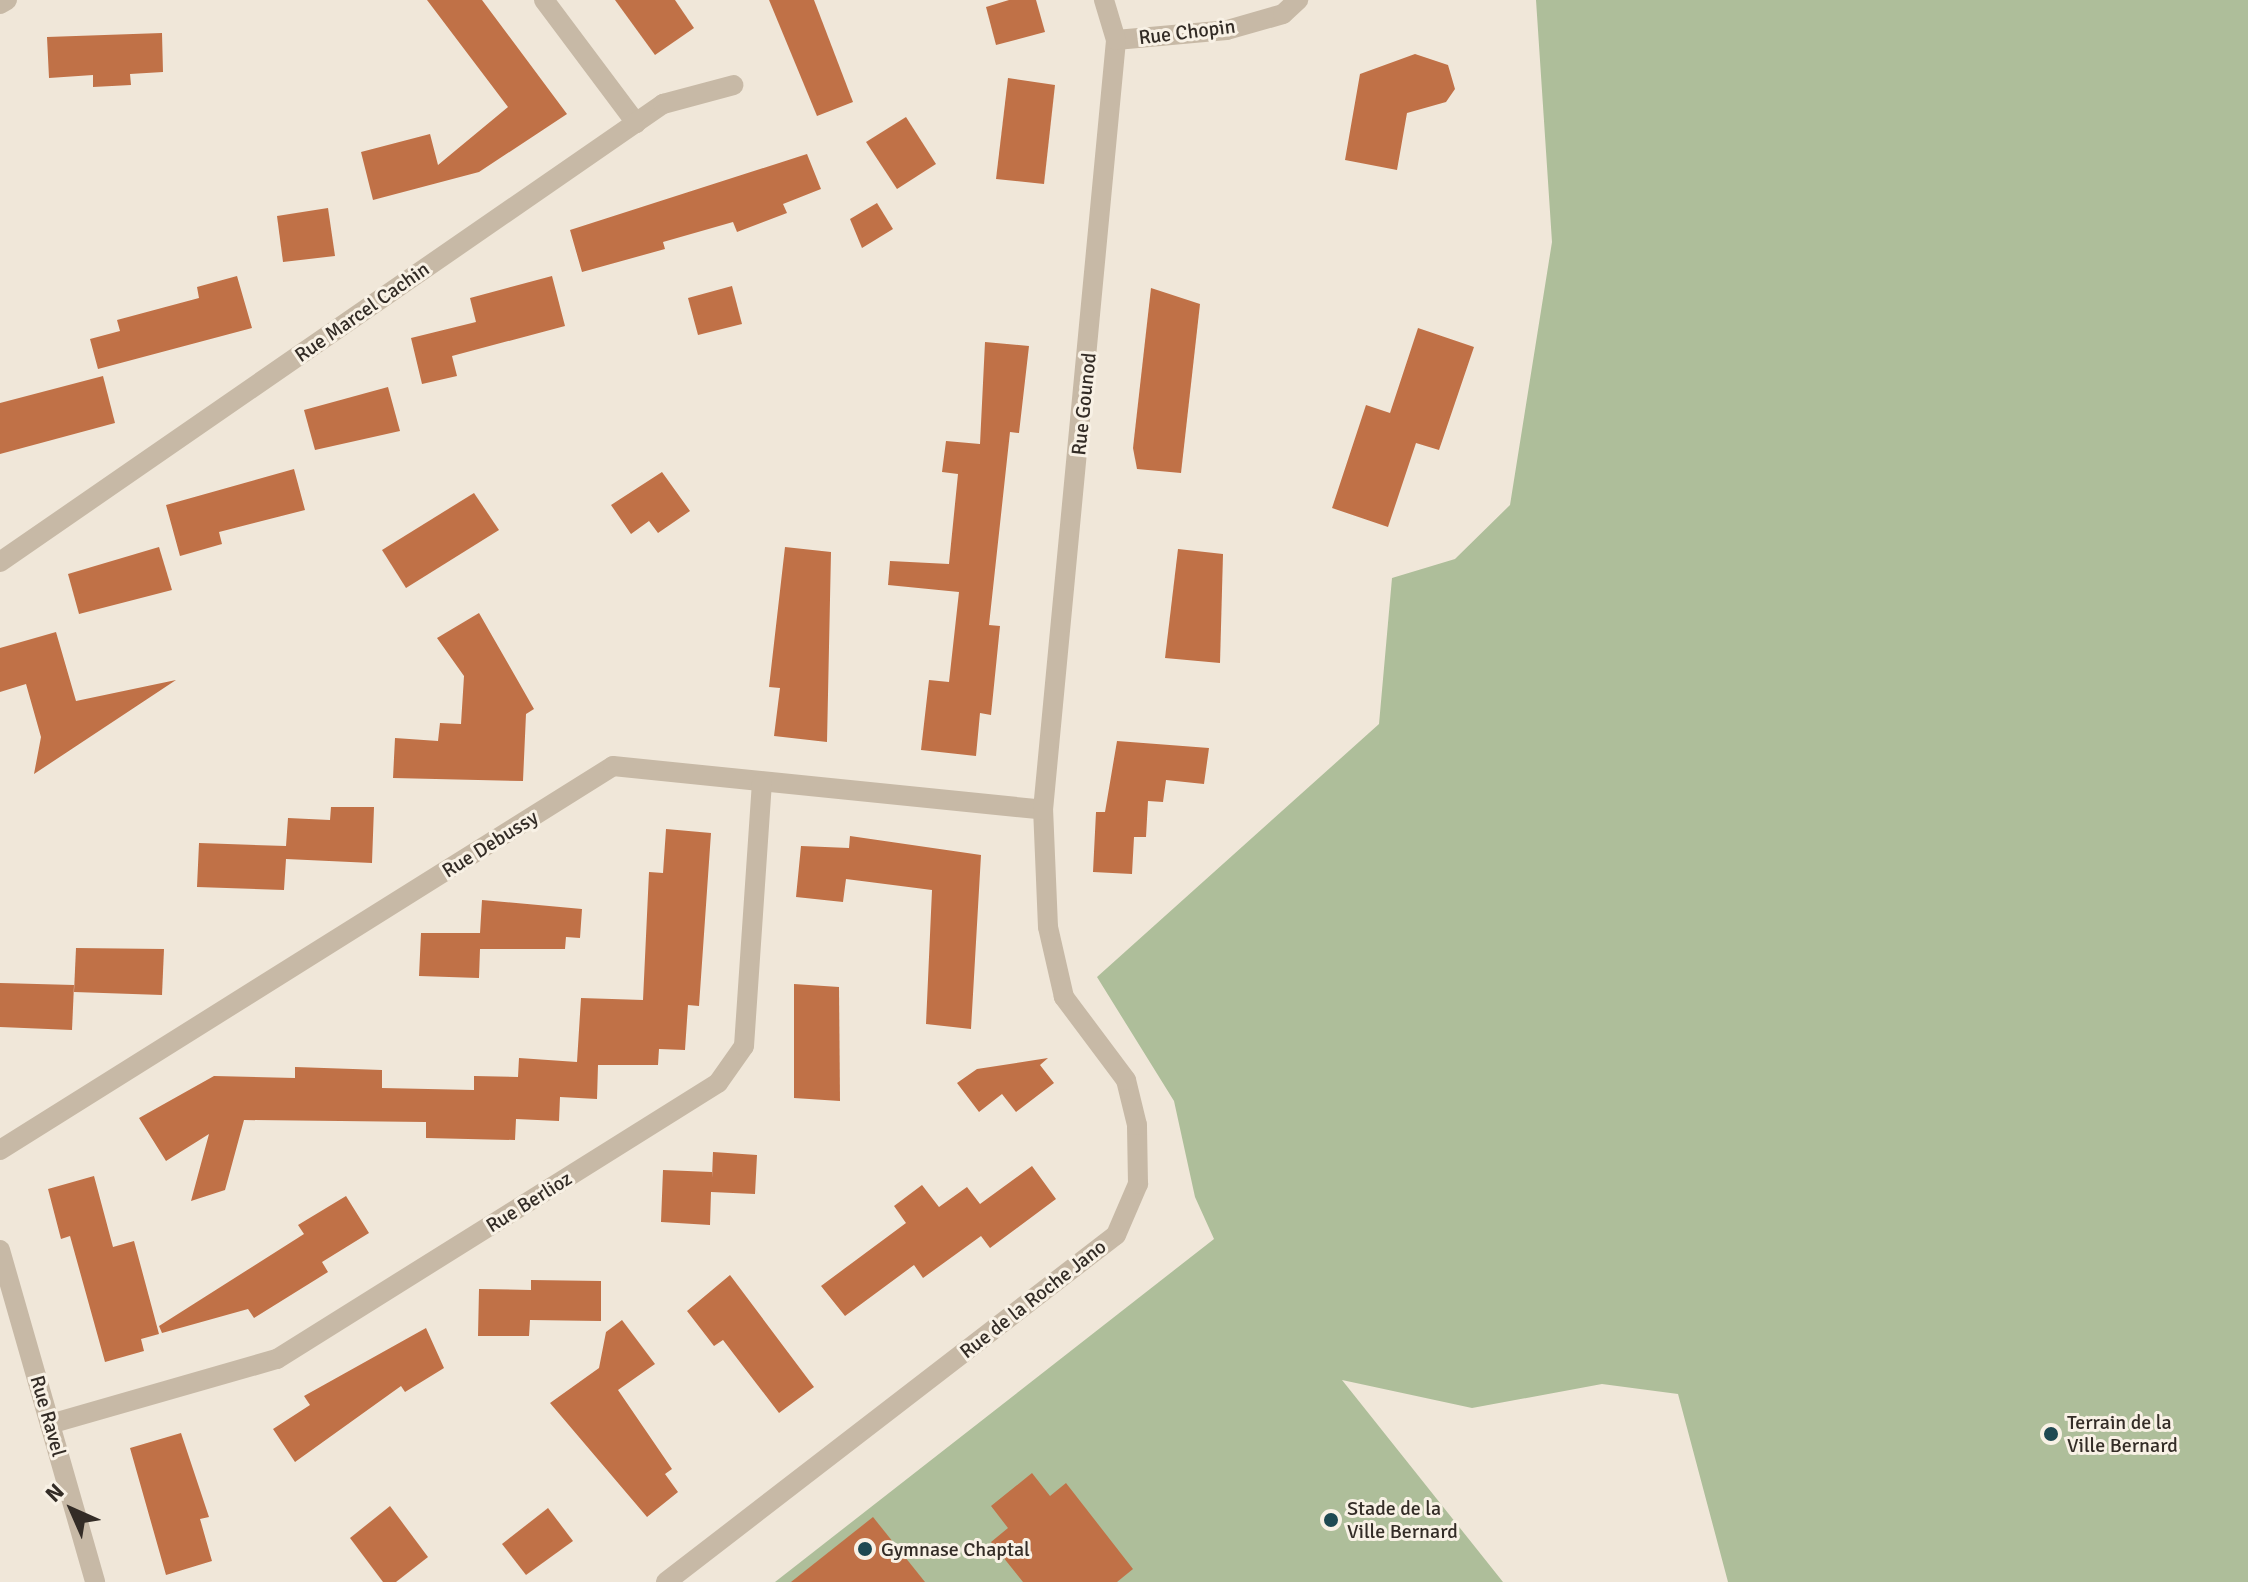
<!DOCTYPE html>
<html>
<head>
<meta charset="utf-8">
<style>
  body { margin:0 }
  #map { position:relative; width:2248px; height:1582px; overflow:hidden; background:#f0e7d9; font-family:Signika,sans-serif }
  div>[style] { position:absolute }
  [style*='--x'] { left:calc(var(--x)*1px); top:calc(var(--y)*1px); width:calc(var(--w)*1px); rotate:calc(var(--a)*1deg) }
  .green>* { inset:0; background:#aebe9a }
  .building>* { inset:0; background:#c07147 }
  .minor>* { height:20px; margin:-10px; padding:0 10px; transform-origin:10px; border-radius:10px; background:#c7b9a6 }
  .dots>* { width:22px; height:22px; translate:-50% -50%; box-sizing:border-box; border:4px solid #f8f1e5; border-radius:50% }
  span { translate:-50% -50%; white-space:nowrap; text-align:center; line-height:1.15; -webkit-text-stroke:6px #f8f1e5; paint-order:stroke }
  .street-label { font-size:20px; color:#332c26 }
  .poi-label { font-size:20px; color:#332c26 }
  .left { translate:0 -50%; text-align:left }
  .north { position:absolute; left:32px; top:1470px; width:80px; height:80px; -webkit-text-stroke:6px #f8f1e5; paint-order:stroke; rotate:315deg; font-size:22px; font-weight:700; line-height:32px; text-align:center; color:#332c26 }
  .north::after { content:''; display:block; margin:auto; width:28px; height:36px; background:#332c26; clip-path:polygon(50% 0,100% 100%,50% 72%,0 100%) }
</style>
</head>
<body>
<div id="map">
  <div class="green">
    <div style="clip-path:polygon(1536px 0,2248px 0,2248px 1582px,1728px 1582px,1678px 1394px,1602px 1384px,1472px 1408px,1342px 1380px,1503px 1582px,775px 1582px,1214px 1239px,1195px 1197px,1174px 1101px,1097px 977px,1379px 724px,1392px 578px,1455px 559px,1510px 505px,1552px 242px)"></div>
  </div>
  <div class="building">
    <div style="clip-path:polygon(427px 0,482px 0,567px 114px,479px 172px,373px 200px,361px 152px,430px 134px,438px 165px,508px 107px)"></div>
    <div style="clip-path:polygon(615px 0,675px 0,694px 28px,655px 55px)"></div>
    <div style="clip-path:polygon(769px 0,814px 0,853px 102px,817px 116px)"></div>
    <div style="clip-path:polygon(1009px 0,1036px 0,1045px 32px,996px 45px,986px 7px)"></div>
    <div style="clip-path:polygon(162px 33px,163px 72px,130px 74px,131px 85px,93px 87px,93px 75px,49px 78px,47px 37px)"></div>
    <div style="clip-path:polygon(1415px 54px,1448px 65px,1455px 89px,1446px 102px,1407px 113px,1397px 170px,1345px 160px,1360px 74px)"></div>
    <div style="clip-path:polygon(1008px 78px,1055px 85px,1044px 184px,996px 179px)"></div>
    <div style="clip-path:polygon(906px 117px,936px 164px,897px 189px,866px 142px)"></div>
    <div style="clip-path:polygon(807px 154px,821px 189px,783px 204px,787px 213px,737px 232px,733px 222px,663px 242px,665px 249px,582px 272px,570px 230px)"></div>
    <div style="clip-path:polygon(877px 203px,893px 229px,862px 248px,850px 219px)"></div>
    <div style="clip-path:polygon(328px 208px,335px 256px,283px 262px,277px 216px)"></div>
    <div style="clip-path:polygon(237px 276px,252px 328px,98px 369px,90px 339px,120px 331px,117px 320px,199px 298px,197px 287px)"></div>
    <div style="clip-path:polygon(552px 276px,565px 326px,452px 356px,457px 376px,422px 384px,411px 338px,476px 322px,470px 298px)"></div>
    <div style="clip-path:polygon(732px 286px,742px 324px,698px 335px,688px 298px)"></div>
    <div style="clip-path:polygon(1151px 288px,1200px 304px,1181px 473px,1137px 469px,1133px 448px)"></div>
    <div style="clip-path:polygon(1418px 328px,1474px 347px,1439px 450px,1416px 443px,1388px 527px,1332px 508px,1366px 405px,1390px 413px)"></div>
    <div style="clip-path:polygon(985px 342px,1029px 346px,1019px 433px,1010px 432px,989px 625px,1000px 626px,991px 715px,980px 713px,976px 756px,921px 750px,929px 680px,949px 682px,959px 592px,888px 585px,890px 561px,949px 564px,958px 474px,942px 472px,946px 441px,980px 444px)"></div>
    <div style="clip-path:polygon(103px 376px,115px 423px,0 454px,0 403px)"></div>
    <div style="clip-path:polygon(388px 387px,400px 431px,315px 450px,304px 410px)"></div>
    <div style="clip-path:polygon(294px 469px,305px 510px,219px 532px,222px 544px,180px 556px,166px 505px)"></div>
    <div style="clip-path:polygon(662px 472px,690px 511px,658px 533px,649px 521px,631px 534px,611px 505px)"></div>
    <div style="clip-path:polygon(474px 493px,499px 530px,406px 588px,382px 550px)"></div>
    <div style="clip-path:polygon(159px 547px,172px 590px,79px 614px,68px 574px)"></div>
    <div style="clip-path:polygon(785px 547px,831px 552px,827px 742px,774px 736px,780px 688px,769px 687px)"></div>
    <div style="clip-path:polygon(1178px 549px,1223px 554px,1220px 663px,1165px 658px)"></div>
    <div style="clip-path:polygon(479px 613px,534px 709px,526px 714px,523px 781px,393px 778px,395px 738px,438px 741px,440px 723px,461px 724px,464px 676px,437px 638px)"></div>
    <div style="clip-path:polygon(56px 632px,76px 701px,176px 680px,34px 774px,41px 737px,26px 684px,0 692px,0 648px)"></div>
    <div style="clip-path:polygon(1117px 741px,1209px 748px,1204px 784px,1166px 780px,1163px 802px,1148px 801px,1146px 837px,1134px 837px,1132px 874px,1093px 872px,1096px 812px,1105px 812px)"></div>
    <div style="clip-path:polygon(331px 807px,374px 807px,372px 863px,286px 859px,284px 890px,197px 887px,199px 843px,286px 846px,288px 818px,330px 820px)"></div>
    <div style="clip-path:polygon(666px 829px,711px 833px,699px 1006px,688px 1005px,685px 1050px,659px 1049px,658px 1065px,598px 1065px,597px 1099px,560px 1097px,559px 1121px,516px 1119px,515px 1140px,426px 1138px,426px 1122px,244px 1120px,225px 1190px,191px 1201px,209px 1134px,166px 1161px,139px 1118px,214px 1076px,295px 1078px,295px 1067px,382px 1070px,382px 1088px,474px 1090px,474px 1076px,518px 1077px,519px 1058px,577px 1062px,581px 998px,643px 1000px,649px 872px,663px 873px)"></div>
    <div style="clip-path:polygon(850px 836px,981px 855px,971px 1029px,926px 1024px,932px 890px,846px 879px,843px 902px,796px 897px,801px 846px,849px 848px)"></div>
    <div style="clip-path:polygon(482px 900px,582px 909px,580px 938px,566px 937px,565px 949px,480px 949px,479px 978px,419px 976px,421px 933px,480px 933px)"></div>
    <div style="clip-path:polygon(76px 948px,164px 949px,162px 995px,74px 992px)"></div>
    <div style="clip-path:polygon(0 983px,74px 985px,72px 1030px,0 1027px)"></div>
    <div style="clip-path:polygon(794px 984px,839px 987px,840px 1101px,794px 1098px)"></div>
    <div style="clip-path:polygon(1048px 1058px,1040px 1065px,1054px 1083px,1016px 1112px,1002px 1094px,979px 1112px,957px 1083px,977px 1069px)"></div>
    <div style="clip-path:polygon(713px 1152px,757px 1155px,755px 1194px,711px 1192px,710px 1225px,661px 1222px,663px 1170px,712px 1172px,712px 1178px)"></div>
    <div style="clip-path:polygon(1032px 1166px,1056px 1199px,990px 1248px,981px 1236px,923px 1278px,914px 1265px,845px 1316px,821px 1286px,906px 1223px,894px 1206px,922px 1185px,939px 1207px,967px 1187px,980px 1204px)"></div>
    <div style="clip-path:polygon(94px 1176px,113px 1247px,134px 1241px,159px 1334px,141px 1339px,144px 1351px,105px 1362px,70px 1236px,61px 1239px,48px 1189px)"></div>
    <div style="clip-path:polygon(346px 1196px,369px 1233px,322px 1262px,328px 1272px,254px 1318px,248px 1309px,162px 1333px,159px 1326px,304px 1234px,298px 1225px)"></div>
    <div style="clip-path:polygon(730px 1275px,814px 1387px,779px 1413px,723px 1340px,714px 1346px,687px 1311px)"></div>
    <div style="clip-path:polygon(531px 1280px,601px 1281px,601px 1321px,530px 1320px,529px 1336px,478px 1336px,479px 1289px,531px 1290px)"></div>
    <div style="clip-path:polygon(622px 1320px,655px 1364px,618px 1390px,672px 1469px,665px 1474px,678px 1492px,647px 1517px,550px 1403px,599px 1368px,606px 1332px)"></div>
    <div style="clip-path:polygon(426px 1328px,444px 1368px,405px 1392px,401px 1386px,295px 1462px,273px 1429px,310px 1405px,304px 1396px)"></div>
    <div style="clip-path:polygon(181px 1433px,209px 1517px,200px 1519px,212px 1561px,166px 1575px,130px 1448px)"></div>
    <div style="clip-path:polygon(1032px 1473px,1050px 1496px,1066px 1483px,1133px 1569px,1117px 1582px,1023px 1582px,991px 1542px,1008px 1528px,991px 1506px)"></div>
    <div style="clip-path:polygon(390px 1506px,428px 1557px,396px 1582px,383px 1582px,350px 1538px)"></div>
    <div style="clip-path:polygon(548px 1508px,573px 1541px,526px 1575px,502px 1544px)"></div>
    <div style="clip-path:polygon(873px 1517px,925px 1582px,791px 1582px)"></div>
  </div>
  <div class="minor">
    <div style="--x:544;--y:0;--w:154;--a:53.2"></div>
    <div style="--x:0;--y:4;--w:8;--a:-30"></div>
    <div style="--x:1116;--y:40;--w:111;--a:-5.1"></div>
    <div style="--x:1227;--y:30;--w:58;--a:-15.9"></div>
    <div style="--x:1283;--y:14;--w:21;--a:-43"></div>
    <div style="--x:0;--y:562;--w:806;--a:-34.64"></div>
    <div style="--x:663;--y:104;--w:73;--a:-15"></div>
    <div style="--x:0;--y:1150;--w:723;--a:-32.06"></div>
    <div style="--x:613;--y:766;--w:432;--a:5.8"></div>
    <div style="--x:0;--y:1250;--w:345;--a:74"></div>
    <div style="--x:50;--y:1424;--w:236;--a:-16"></div>
    <div style="--x:277;--y:1359;--w:520;--a:-32.04"></div>
    <div style="--x:718;--y:1083;--w:45;--a:-54.9"></div>
    <div style="--x:744;--y:1046;--w:264;--a:-86.1"></div>
    <div style="--x:666;--y:1582;--w:568;--a:-37.64"></div>
    <div style="--x:1116;--y:1235;--w:56;--a:-66.7"></div>
    <div style="--x:1138;--y:1184;--w:59;--a:-91"></div>
    <div style="--x:1137;--y:1125;--w:46;--a:-103.7"></div>
    <div style="--x:1126;--y:1080;--w:104;--a:-126.8"></div>
    <div style="--x:1064;--y:997;--w:72;--a:-102.9"></div>
    <div style="--x:1048;--y:927;--w:117;--a:-92.4"></div>
    <div style="--x:1043;--y:810;--w:773;--a:-84.58"></div>
    <div style="--x:1116;--y:40;--w:42;--a:-106.7"></div>
  </div>
  <div class="dots">
    <div style="left:2051px;top:1434px;background:#1e4952"></div>
    <div style="left:1331px;top:1520px;background:#1e4952"></div>
    <div style="left:865px;top:1549px;background:#1e4952"></div>
  </div>
  <div class="street-label">
    <span style="left:1187px;top:32px;rotate:-7deg">Rue Chopin</span>
    <span style="left:362px;top:312px;rotate:-35deg">Rue Marcel Cachin</span>
    <span style="left:1084px;top:404px;rotate:-84deg">Rue Gounod</span>
    <span style="left:490px;top:844px;rotate:-32deg">Rue Debussy</span>
    <span style="left:529px;top:1202px;rotate:-32deg">Rue Berlioz</span>
    <span style="left:1033px;top:1299px;rotate:-38deg">Rue de la Roche Jano</span>
    <span style="left:48px;top:1416px;rotate:74deg">Rue Ravel</span>
  </div>
  <div class="poi-label">
    <span class="left" style="left:2067px;top:1434px">Terrain de la<br>Ville Bernard</span>
    <span class="left" style="left:1347px;top:1520px">Stade de la<br>Ville Bernard</span>
    <span class="left" style="left:881px;top:1549px">Gymnase Chaptal</span>
  </div>
  <div class="north">N</div>
</div>
</body>
</html>
